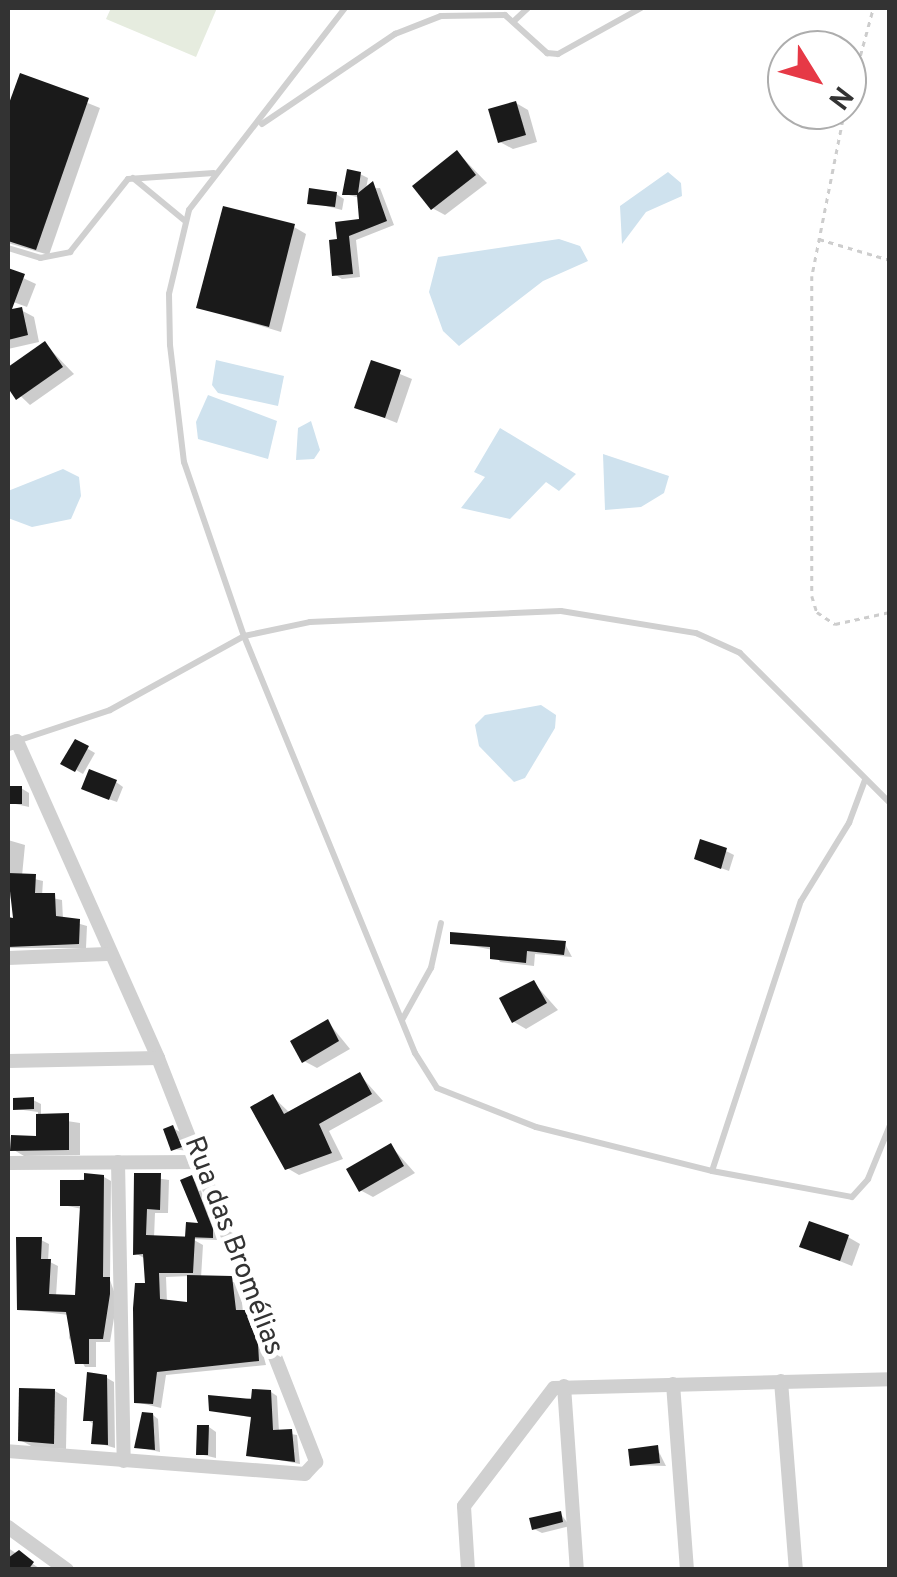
<!DOCTYPE html>
<html>
<head>
<meta charset="utf-8">
<style>
  body { margin:0 }
  #map { position:relative; width:897px; height:1577px; overflow:hidden; background:#fff; font-family:Overpass,sans-serif }
  div>[style] { position:absolute }
  [style*='--x'] { left:calc(var(--x)*1px); top:calc(var(--y)*1px); width:calc(var(--w)*1px); rotate:calc(var(--a)*1deg) }
  .green>* { inset:0; background:#e6ecdf }
  .water>* { inset:0; background:#cfe2ee }
  .shadow>* { inset:0; background:#0003 }
  .building>* { inset:0; background:#1a1a1a }
  .path>* { height:2.5px; margin-top:-1.25px; transform-origin:0; background:repeating-linear-gradient(90deg,#cdcdcd 0 5px,transparent 0 10px) }
  .service>* { height:6px; margin:-3px; padding:0 3px; transform-origin:3px; border-radius:3px; background:#d0d0d0 }
  .minor>* { height:14px; margin:-7px; padding:0 7px; transform-origin:7px; border-radius:7px; background:#d0d0d0 }
  span { translate:-50% -50%; white-space:nowrap; text-align:center; line-height:1.15; -webkit-text-stroke:10px #fff; paint-order:stroke }
  .street-label { font-size:28px; color:#333 }
  .frame { position:absolute; inset:0; border:10px solid #333; pointer-events:none }
  .north { position:absolute; left:767px; top:30px; width:100px; height:100px; box-sizing:border-box; background:#fff; border:2px solid #adadad; border-radius:50%; rotate:127deg; font-size:28px; font-weight:700; line-height:40px; text-align:center; color:#333 }
  .north::after { content:''; display:block; margin:auto; width:35px; height:45px; background:#e63946; clip-path:polygon(50% 0,100% 100%,50% 72%,0 100%) }
</style>
</head>
<body>
<div id="map">
  <div class="green">
    <div style="clip-path:polygon(111px 8px,217px 8px,196px 57px,106px 19px)"></div>
  </div>
  <div class="water">
    <div style="clip-path:polygon(668px 172px,681px 183px,682px 196px,646px 212px,622px 244px,620px 206px)"></div>
    <div style="clip-path:polygon(559px 239px,580px 246px,588px 261px,543px 281px,459px 346px,443px 331px,429px 292px,438px 257px)"></div>
    <div style="clip-path:polygon(216px 360px,284px 376px,278px 406px,218px 393px,212px 385px)"></div>
    <div style="clip-path:polygon(208px 395px,277px 421px,268px 459px,198px 439px,196px 422px)"></div>
    <div style="clip-path:polygon(311px 421px,320px 450px,314px 459px,296px 460px,298px 428px)"></div>
    <div style="clip-path:polygon(500px 428px,576px 474px,559px 491px,546px 482px,510px 519px,461px 508px,485px 477px,474px 472px)"></div>
    <div style="clip-path:polygon(603px 454px,669px 476px,664px 493px,641px 507px,605px 510px)"></div>
    <div style="clip-path:polygon(63px 469px,79px 477px,81px 496px,71px 519px,32px 527px,8px 518px,8px 491px)"></div>
    <div style="clip-path:polygon(541px 705px,556px 715px,555px 728px,525px 778px,514px 782px,479px 746px,475px 725px,485px 715px)"></div>
  </div>
  <div class="shadow">
    <div style="clip-path:polygon(21px 76px,100px 108px,49px 255px,8px 243px,8px 113px)"></div>
    <div style="clip-path:polygon(516px 103px,528px 110px,537px 142px,513px 149px,500px 142px)"></div>
    <div style="clip-path:polygon(458px 153px,487px 183px,445px 215px,432px 208px)"></div>
    <div style="clip-path:polygon(360px 174px,368px 178px,366px 189px,380px 188px,394px 225px,356px 240px,360px 277px,342px 279px,334px 274px,340px 241px,362px 221px,360px 198px,345px 194px)"></div>
    <div style="clip-path:polygon(336px 194px,344px 199px,342px 210px,310px 202px)"></div>
    <div style="clip-path:polygon(294px 227px,306px 234px,281px 332px,199px 307px)"></div>
    <div style="clip-path:polygon(8px 271px,36px 284px,27px 307px,8px 300px)"></div>
    <div style="clip-path:polygon(21px 310px,34px 317px,39px 342px,8px 349px,8px 313px)"></div>
    <div style="clip-path:polygon(45px 344px,74px 374px,30px 405px,8px 384px,8px 370px)"></div>
    <div style="clip-path:polygon(373px 363px,412px 379px,397px 423px,357px 407px)"></div>
    <div style="clip-path:polygon(76px 742px,95px 753px,83px 774px,64px 763px)"></div>
    <div style="clip-path:polygon(116px 782px,123px 787px,117px 802px,91px 793px)"></div>
    <div style="clip-path:polygon(21px 788px,29px 793px,29px 807px,11px 803px)"></div>
    <div style="clip-path:polygon(8px 840px,25px 845px,22px 876px,43px 881px,42px 896px,62px 900px,63px 919px,87px 926px,86px 948px,8px 948px,8px 920px,16px 920px,8px 888px)"></div>
    <div style="clip-path:polygon(726px 851px,734px 855px,729px 871px,705px 862px)"></div>
    <div style="clip-path:polygon(453px 942px,565px 944px,572px 957px,535px 954px,534px 966px,500px 962px,493px 950px)"></div>
    <div style="clip-path:polygon(534px 983px,558px 1010px,526px 1029px,514px 1022px)"></div>
    <div style="clip-path:polygon(328px 1022px,350px 1049px,317px 1068px,304px 1061px)"></div>
    <div style="clip-path:polygon(360px 1075px,383px 1101px,329px 1131px,343px 1159px,299px 1175px,287px 1168px,273px 1097px,290px 1113px)"></div>
    <div style="clip-path:polygon(33px 1100px,41px 1104px,41px 1117px,80px 1123px,80px 1155px,24px 1156px,12px 1149px,38px 1139px,38px 1112px,16px 1109px)"></div>
    <div style="clip-path:polygon(173px 1128px,180px 1132px,188px 1151px,173px 1149px)"></div>
    <div style="clip-path:polygon(391px 1146px,415px 1173px,373px 1197px,360px 1190px)"></div>
    <div style="clip-path:polygon(evenodd,136px 1175px,169px 1180px,168px 1213px,155px 1213px,154px 1238px,194px 1240px,203px 1245px,201px 1278px,240px 1283px,243px 1312px,253px 1317px,266px 1365px,166px 1375px,161px 1408px,136px 1402px,147px 1285px,144px 1258px,135px 1253px,136px 1175px,190px 1276px,189px 1304px,167px 1302px,166px 1277px,190px 1276px)"></div>
    <div style="clip-path:polygon(104px 1177px,111px 1181px,110px 1280px,117px 1300px,110px 1342px,96px 1342px,96px 1367px,85px 1367px,69px 1338px,69px 1315px,19px 1309px,41px 1240px,49px 1244px,48px 1261px,58px 1266px,56px 1296px,77px 1297px,82px 1209px,63px 1205px,62px 1182px)"></div>
    <div style="clip-path:polygon(192px 1178px,198px 1181px,217px 1240px,194px 1239px,202px 1225px)"></div>
    <div style="clip-path:polygon(848px 1237px,860px 1244px,852px 1266px,802px 1246px)"></div>
    <div style="clip-path:polygon(107px 1378px,114px 1382px,115px 1448px,94px 1442px,95px 1425px,86px 1419px)"></div>
    <div style="clip-path:polygon(55px 1391px,67px 1398px,66px 1449px,33px 1447px,20px 1440px)"></div>
    <div style="clip-path:polygon(271px 1392px,277px 1396px,279px 1432px,297px 1435px,300px 1464px,248px 1454px,253px 1418px,211px 1409px)"></div>
    <div style="clip-path:polygon(153px 1415px,158px 1419px,160px 1452px,137px 1447px)"></div>
    <div style="clip-path:polygon(209px 1427px,216px 1432px,216px 1458px,199px 1454px)"></div>
    <div style="clip-path:polygon(657px 1448px,666px 1466px,632px 1465px)"></div>
    <div style="clip-path:polygon(560px 1513px,570px 1526px,542px 1533px,534px 1529px)"></div>
    <div style="clip-path:polygon(8px 1548px,39px 1568px,8px 1570px)"></div>
  </div>
  <div class="building">
    <div style="clip-path:polygon(20px 73px,89px 98px,36px 250px,8px 241px,8px 106px)"></div>
    <div style="clip-path:polygon(516px 101px,526px 135px,498px 143px,488px 109px)"></div>
    <div style="clip-path:polygon(457px 150px,476px 175px,431px 210px,412px 186px)"></div>
    <div style="clip-path:polygon(347px 169px,361px 172px,358px 193px,373px 181px,387px 221px,349px 236px,353px 274px,332px 276px,329px 240px,337px 239px,335px 222px,359px 219px,357px 195px,342px 195px)"></div>
    <div style="clip-path:polygon(309px 188px,337px 192px,335px 207px,307px 204px)"></div>
    <div style="clip-path:polygon(223px 206px,295px 224px,269px 327px,196px 308px)"></div>
    <div style="clip-path:polygon(8px 268px,25px 274px,12px 309px,22px 307px,28px 335px,8px 340px)"></div>
    <div style="clip-path:polygon(45px 341px,63px 367px,16px 400px,8px 388px,8px 367px)"></div>
    <div style="clip-path:polygon(371px 360px,401px 370px,385px 418px,354px 408px)"></div>
    <div style="clip-path:polygon(75px 739px,89px 746px,75px 772px,60px 764px)"></div>
    <div style="clip-path:polygon(89px 769px,117px 780px,109px 800px,81px 789px)"></div>
    <div style="clip-path:polygon(8px 786px,22px 786px,22px 804px,8px 804px)"></div>
    <div style="clip-path:polygon(700px 839px,727px 848px,721px 869px,694px 859px)"></div>
    <div style="clip-path:polygon(8px 873px,36px 874px,35px 893px,55px 893px,56px 916px,80px 919px,79px 944px,8px 947px,8px 917px,13px 918px)"></div>
    <div style="clip-path:polygon(450px 932px,566px 941px,564px 955px,527px 951px,526px 963px,490px 959px,490px 947px,450px 944px)"></div>
    <div style="clip-path:polygon(534px 980px,547px 1003px,512px 1023px,499px 998px)"></div>
    <div style="clip-path:polygon(328px 1019px,339px 1041px,302px 1063px,290px 1041px)"></div>
    <div style="clip-path:polygon(360px 1072px,372px 1094px,319px 1124px,332px 1153px,285px 1170px,250px 1107px,273px 1094px,284px 1114px)"></div>
    <div style="clip-path:polygon(34px 1097px,34px 1109px,13px 1110px,13px 1098px)"></div>
    <div style="clip-path:polygon(69px 1113px,69px 1150px,10px 1151px,11px 1135px,36px 1136px,36px 1114px)"></div>
    <div style="clip-path:polygon(173px 1125px,182px 1147px,171px 1151px,163px 1129px)"></div>
    <div style="clip-path:polygon(391px 1143px,404px 1166px,359px 1192px,346px 1169px)"></div>
    <div style="clip-path:polygon(84px 1173px,104px 1175px,103px 1277px,110px 1277px,110px 1294px,103px 1339px,89px 1339px,89px 1364px,75px 1364px,66px 1312px,17px 1310px,16px 1237px,42px 1237px,41px 1259px,51px 1259px,49px 1294px,75px 1295px,80px 1206px,60px 1206px,60px 1180px,84px 1180px)"></div>
    <div style="clip-path:polygon(134px 1173px,161px 1173px,160px 1210px,147px 1209px,146px 1235px,195px 1237px,193px 1273px,159px 1273px,160px 1299px,187px 1302px,187px 1275px,232px 1276px,236px 1310px,245px 1310px,258px 1343px,259px 1361px,157px 1372px,153px 1404px,134px 1403px,133px 1308px,135px 1283px,145px 1283px,143px 1254px,133px 1255px)"></div>
    <div style="clip-path:polygon(192px 1175px,213px 1229px,213px 1238px,185px 1237px,186px 1222px,198px 1223px,180px 1180px)"></div>
    <div style="clip-path:polygon(809px 1221px,849px 1235px,840px 1261px,799px 1247px)"></div>
    <div style="clip-path:polygon(87px 1372px,107px 1375px,108px 1445px,91px 1444px,93px 1421px,83px 1421px)"></div>
    <div style="clip-path:polygon(19px 1388px,55px 1389px,54px 1444px,18px 1441px)"></div>
    <div style="clip-path:polygon(252px 1389px,271px 1390px,273px 1430px,292px 1429px,295px 1462px,246px 1456px,251px 1417px,209px 1411px,208px 1395px,251px 1399px)"></div>
    <div style="clip-path:polygon(142px 1412px,153px 1413px,155px 1450px,134px 1448px)"></div>
    <div style="clip-path:polygon(197px 1425px,209px 1425px,208px 1455px,196px 1455px)"></div>
    <div style="clip-path:polygon(658px 1445px,660px 1463px,630px 1466px,628px 1449px)"></div>
    <div style="clip-path:polygon(561px 1511px,563px 1522px,532px 1530px,529px 1518px)"></div>
    <div style="clip-path:polygon(19px 1550px,34px 1562px,28px 1570px,8px 1570px,8px 1558px)"></div>
  </div>
  <div class="path">
    <div style="--x:847;--y:104;--w:99;--a:-74.8"></div>
    <div style="--x:845;--y:110;--w:169;--a:101.2"></div>
    <div style="--x:812;--y:276;--w:320;--a:90"></div>
    <div style="--x:812;--y:596;--w:17;--a:73"></div>
    <div style="--x:817;--y:612;--w:22;--a:34"></div>
    <div style="--x:835;--y:624;--w:56;--a:-12.3"></div>
    <div style="--x:819;--y:239;--w:74;--a:16.5"></div>
  </div>
  <div class="service">
    <div style="--x:345;--y:8;--w:255;--a:127.7"></div>
    <div style="--x:189;--y:210;--w:86;--a:103.4"></div>
    <div style="--x:169;--y:294;--w:51;--a:88.9"></div>
    <div style="--x:170;--y:345;--w:118;--a:83.2"></div>
    <div style="--x:184;--y:462;--w:184;--a:71"></div>
    <div style="--x:244;--y:636;--w:451;--a:67.7"></div>
    <div style="--x:415;--y:1053;--w:41;--a:57.8"></div>
    <div style="--x:437;--y:1088;--w:106;--a:21.5"></div>
    <div style="--x:536;--y:1127;--w:181;--a:14"></div>
    <div style="--x:712;--y:1171;--w:142;--a:10.5"></div>
    <div style="--x:852;--y:1197;--w:24;--a:-48"></div>
    <div style="--x:868;--y:1179;--w:58;--a:-67.8"></div>
    <div style="--x:514;--y:21;--w:19;--a:-43"></div>
    <div style="--x:262;--y:124;--w:161;--a:-34.1"></div>
    <div style="--x:395;--y:34;--w:49;--a:-21.4"></div>
    <div style="--x:441;--y:16;--w:64;--a:-0.9"></div>
    <div style="--x:505;--y:15;--w:57;--a:42.1"></div>
    <div style="--x:547;--y:53;--w:11;--a:5"></div>
    <div style="--x:558;--y:54;--w:95;--a:-29"></div>
    <div style="--x:133;--y:178;--w:66;--a:39.5"></div>
    <div style="--x:8;--y:248;--w:34;--a:17"></div>
    <div style="--x:40;--y:258;--w:31;--a:-11"></div>
    <div style="--x:70;--y:252;--w:93;--a:-51.5"></div>
    <div style="--x:128;--y:179;--w:86;--a:-4"></div>
    <div style="--x:17;--y:741;--w:98;--a:-18.4"></div>
    <div style="--x:110;--y:710;--w:153;--a:-28.9"></div>
    <div style="--x:244;--y:636;--w:67;--a:-12"></div>
    <div style="--x:310;--y:622;--w:251;--a:-2.5"></div>
    <div style="--x:561;--y:611;--w:137;--a:9.3"></div>
    <div style="--x:696;--y:633;--w:48;--a:24.4"></div>
    <div style="--x:740;--y:653;--w:212;--a:45"></div>
    <div style="--x:402;--y:1020;--w:60;--a:-60.9"></div>
    <div style="--x:431;--y:968;--w:46;--a:-77.5"></div>
    <div style="--x:712;--y:1171;--w:284;--a:-71.8"></div>
    <div style="--x:801;--y:901;--w:92;--a:-58.4"></div>
    <div style="--x:849;--y:823;--w:46;--a:-69.6"></div>
  </div>
  <div class="minor">
    <div style="--x:8;--y:744;--w:9;--a:-18"></div>
    <div style="--x:17;--y:741;--w:347;--a:66"></div>
    <div style="--x:158;--y:1058;--w:434;--a:68.6"></div>
    <div style="--x:316;--y:1462;--w:16;--a:133"></div>
    <div style="--x:305;--y:1474;--w:298;--a:-175.6"></div>
    <div style="--x:8;--y:958;--w:99;--a:-2.3"></div>
    <div style="--x:8;--y:1061;--w:150;--a:-1.1"></div>
    <div style="--x:118;--y:1162;--w:299;--a:88.9"></div>
    <div style="--x:8;--y:1163;--w:193;--a:-0.3"></div>
    <div style="--x:781;--y:1381;--w:190;--a:85.5"></div>
    <div style="--x:673;--y:1384;--w:187;--a:85.7"></div>
    <div style="--x:564;--y:1386;--w:184;--a:86"></div>
    <div style="--x:8;--y:1527;--w:73;--a:36.1"></div>
    <div style="--x:468;--y:1570;--w:64;--a:-93.6"></div>
    <div style="--x:464;--y:1506;--w:148;--a:-52.7"></div>
    <div style="--x:554;--y:1388;--w:336;--a:-1.5"></div>
  </div>
  <div class="street-label">
    <span style="left:233px;top:1246px;rotate:69deg">Rua das Bromélias</span>
  </div>
  <div class="frame"></div>
  <div class="north">N</div>
</div>
</body>
</html>
